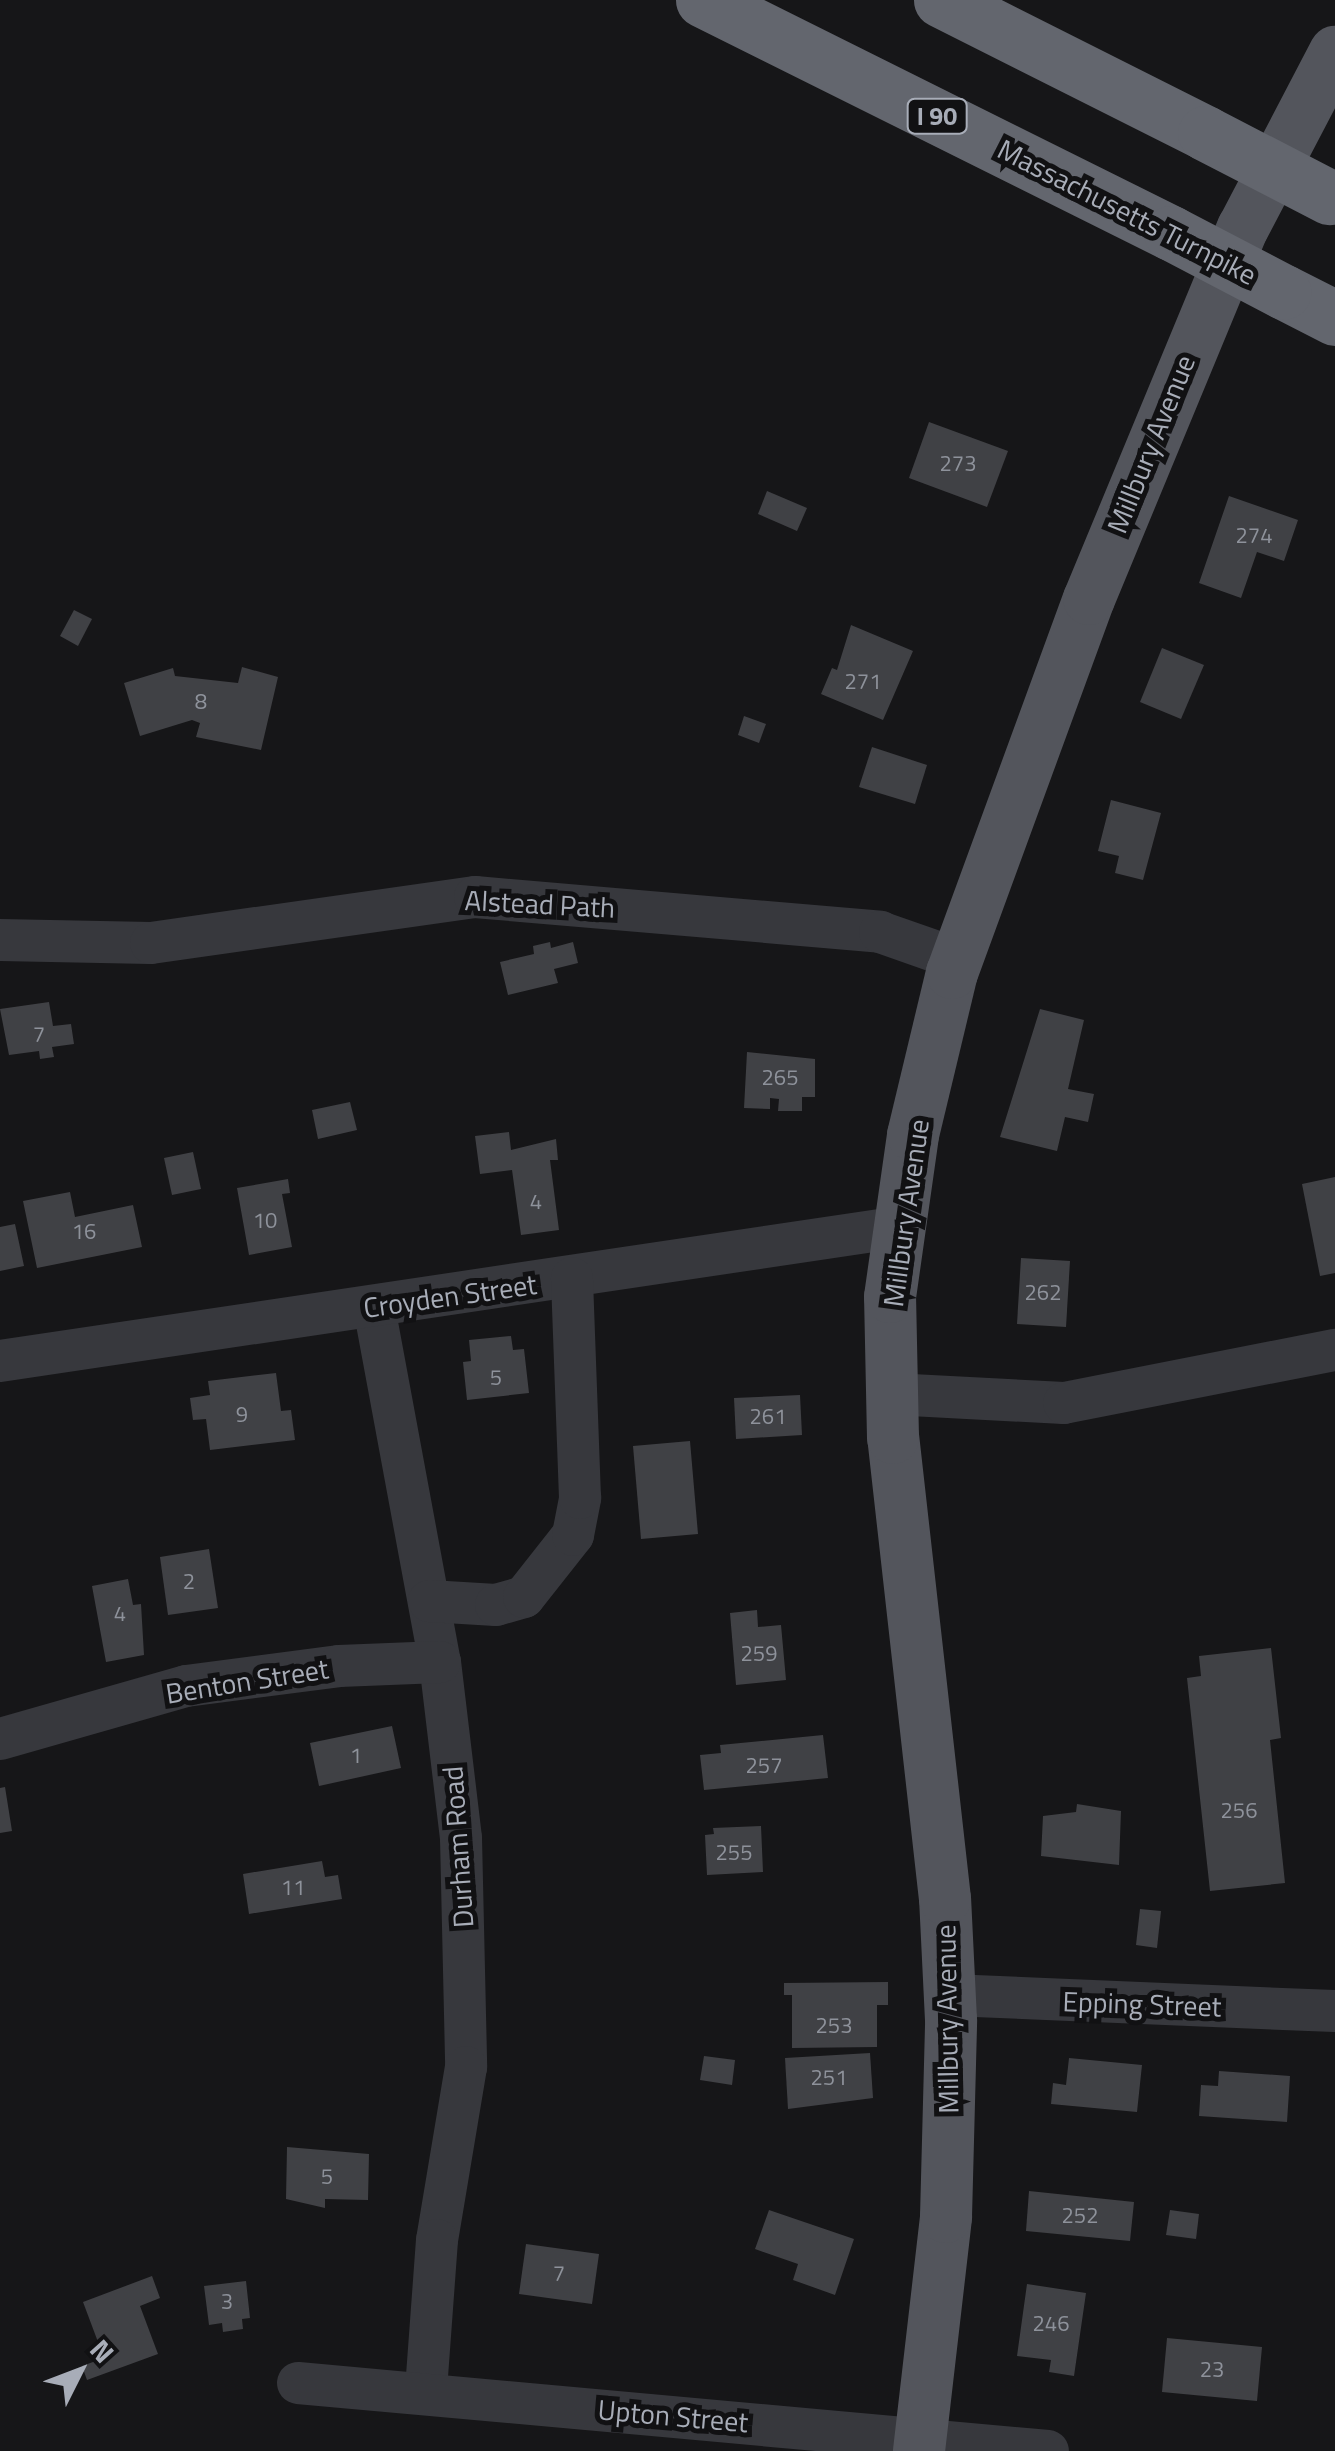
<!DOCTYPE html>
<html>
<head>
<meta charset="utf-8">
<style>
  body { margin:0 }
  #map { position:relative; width:1335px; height:2451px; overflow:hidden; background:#161618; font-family:"Titillium Web",sans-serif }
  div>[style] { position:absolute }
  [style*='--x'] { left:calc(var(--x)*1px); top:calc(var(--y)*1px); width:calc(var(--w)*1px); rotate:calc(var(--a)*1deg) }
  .building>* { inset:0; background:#404145 }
  .minor>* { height:42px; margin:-21px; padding:0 21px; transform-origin:21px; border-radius:21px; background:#37383d }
  .major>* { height:52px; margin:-26px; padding:0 26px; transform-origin:26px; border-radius:26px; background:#53555c }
  .highway>* { height:55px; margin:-27.5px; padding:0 27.5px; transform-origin:27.5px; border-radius:27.5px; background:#63666e }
  .highway-bridge>* { height:55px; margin:-27.5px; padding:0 27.5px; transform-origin:27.5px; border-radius:27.5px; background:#63666e }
  span { translate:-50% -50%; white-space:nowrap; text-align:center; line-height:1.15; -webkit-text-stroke:10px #111113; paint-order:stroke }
  .number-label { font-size:22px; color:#8e929b }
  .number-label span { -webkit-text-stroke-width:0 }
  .shield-label span { padding:2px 8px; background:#111113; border:2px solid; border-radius:8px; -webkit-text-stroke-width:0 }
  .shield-label { font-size:25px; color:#a8adb8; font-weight:700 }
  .street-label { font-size:28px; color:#a8adb8 }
  .north { position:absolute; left:30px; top:2321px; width:100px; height:100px; -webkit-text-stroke:8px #111113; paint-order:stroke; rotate:48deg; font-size:28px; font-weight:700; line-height:40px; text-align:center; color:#a8adb8 }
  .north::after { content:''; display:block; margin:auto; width:35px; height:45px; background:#a8adb8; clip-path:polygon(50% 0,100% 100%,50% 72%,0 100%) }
</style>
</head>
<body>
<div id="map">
  <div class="building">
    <div style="clip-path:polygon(929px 422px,1008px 451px,987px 507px,909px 478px)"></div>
    <div style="clip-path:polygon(767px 491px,807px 508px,797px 531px,758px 514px)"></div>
    <div style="clip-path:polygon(1229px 496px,1298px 520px,1284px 561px,1257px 552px,1241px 598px,1199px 583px)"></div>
    <div style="clip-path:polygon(74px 610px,92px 619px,78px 646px,60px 636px)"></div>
    <div style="clip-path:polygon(851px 625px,913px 651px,883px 720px,821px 694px,832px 668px,837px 670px)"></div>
    <div style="clip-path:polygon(1162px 648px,1204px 665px,1181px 719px,1140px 702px)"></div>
    <div style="clip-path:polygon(242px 667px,278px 677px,261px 750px,196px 737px,200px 723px,192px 720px,140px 736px,124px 683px,173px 668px,175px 676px,238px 683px)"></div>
    <div style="clip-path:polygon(744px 716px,766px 724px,759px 743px,738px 735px)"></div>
    <div style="clip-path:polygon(872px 747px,927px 765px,915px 804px,859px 787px)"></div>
    <div style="clip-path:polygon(1111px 800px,1161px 813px,1143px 880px,1115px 873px,1119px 856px,1098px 851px)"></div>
    <div style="clip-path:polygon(550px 942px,551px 948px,573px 942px,578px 963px,554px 969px,558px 983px,508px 995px,500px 962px,534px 954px,533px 946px)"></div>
    <div style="clip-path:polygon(49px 1002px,53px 1026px,71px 1024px,74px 1044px,52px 1047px,54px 1057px,40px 1059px,39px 1051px,9px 1055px,0 1009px)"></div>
    <div style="clip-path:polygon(1040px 1009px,1084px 1020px,1068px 1089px,1094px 1094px,1088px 1122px,1065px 1117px,1057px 1151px,1000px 1137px)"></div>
    <div style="clip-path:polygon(747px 1052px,815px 1059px,815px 1097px,802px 1097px,802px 1111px,778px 1111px,779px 1099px,770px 1098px,770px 1109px,744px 1108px)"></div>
    <div style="clip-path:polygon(350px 1102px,357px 1130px,318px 1139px,312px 1110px)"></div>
    <div style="clip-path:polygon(509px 1132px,511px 1150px,556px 1139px,558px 1160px,550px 1160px,559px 1230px,521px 1235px,512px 1170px,480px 1174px,475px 1136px)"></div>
    <div style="clip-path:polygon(193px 1152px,201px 1189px,172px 1195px,164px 1158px)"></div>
    <div style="clip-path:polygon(1335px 1177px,1335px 1273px,1320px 1276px,1302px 1184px)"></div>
    <div style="clip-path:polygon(288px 1179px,290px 1193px,282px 1194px,292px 1247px,249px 1255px,237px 1188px)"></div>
    <div style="clip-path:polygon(70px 1192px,75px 1217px,133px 1205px,142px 1247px,37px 1268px,23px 1201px)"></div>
    <div style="clip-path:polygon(15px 1224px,24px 1266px,0 1271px,0 1227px)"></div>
    <div style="clip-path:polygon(1021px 1258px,1070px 1261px,1066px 1327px,1017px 1324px)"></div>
    <div style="clip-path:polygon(511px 1336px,513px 1350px,524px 1349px,529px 1393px,467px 1400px,463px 1362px,471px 1361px,469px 1340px)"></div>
    <div style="clip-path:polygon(276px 1373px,281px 1411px,291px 1410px,295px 1440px,210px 1450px,206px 1419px,193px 1420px,190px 1398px,210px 1395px,208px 1381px)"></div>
    <div style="clip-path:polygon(800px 1395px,802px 1435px,736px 1439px,734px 1398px)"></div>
    <div style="clip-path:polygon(690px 1441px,698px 1534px,641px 1539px,633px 1446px)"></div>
    <div style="clip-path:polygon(209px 1549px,218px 1608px,168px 1615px,160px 1557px)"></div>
    <div style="clip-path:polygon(128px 1579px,133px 1605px,141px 1604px,144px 1655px,106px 1662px,92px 1586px)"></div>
    <div style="clip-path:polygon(757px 1610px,758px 1627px,781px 1625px,786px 1680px,736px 1685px,730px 1613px)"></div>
    <div style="clip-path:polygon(1271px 1648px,1281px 1738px,1270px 1740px,1285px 1883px,1210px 1891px,1187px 1678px,1201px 1676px,1199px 1656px)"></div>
    <div style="clip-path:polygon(392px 1726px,401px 1768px,319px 1786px,310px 1743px)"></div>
    <div style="clip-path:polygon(823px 1735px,828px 1778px,704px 1790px,700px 1755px,721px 1753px,720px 1745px)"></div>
    <div style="clip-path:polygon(5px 1787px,12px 1831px,0 1833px,0 1788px)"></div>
    <div style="clip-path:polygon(1077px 1804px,1121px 1811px,1119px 1865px,1041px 1856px,1043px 1816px,1076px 1812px)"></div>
    <div style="clip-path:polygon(761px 1826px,763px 1872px,707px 1875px,705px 1835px,714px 1834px,713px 1828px)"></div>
    <div style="clip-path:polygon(322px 1861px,325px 1877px,338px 1875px,342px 1899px,249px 1914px,243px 1874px)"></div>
    <div style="clip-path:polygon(1140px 1909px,1161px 1911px,1157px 1948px,1136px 1945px)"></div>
    <div style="clip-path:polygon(888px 1982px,888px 2005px,877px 2005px,877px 2047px,792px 2048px,792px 1995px,784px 1995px,784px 1983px)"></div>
    <div style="clip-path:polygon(870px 2053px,873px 2098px,788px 2109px,785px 2058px)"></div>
    <div style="clip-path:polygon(704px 2056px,735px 2060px,732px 2085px,700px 2080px)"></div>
    <div style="clip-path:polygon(1069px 2058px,1142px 2065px,1137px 2112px,1051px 2104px,1053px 2083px,1066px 2085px)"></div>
    <div style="clip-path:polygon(1219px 2071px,1290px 2076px,1287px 2122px,1199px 2116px,1201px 2085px,1218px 2086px)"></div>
    <div style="clip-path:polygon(287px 2147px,369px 2154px,368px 2200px,325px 2199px,325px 2208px,286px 2199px)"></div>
    <div style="clip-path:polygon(1029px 2191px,1134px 2202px,1130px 2241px,1026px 2231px)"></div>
    <div style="clip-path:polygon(769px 2210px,854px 2239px,835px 2295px,793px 2280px,798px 2264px,755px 2249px)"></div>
    <div style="clip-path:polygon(1170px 2210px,1199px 2214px,1196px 2239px,1166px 2235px)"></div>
    <div style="clip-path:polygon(526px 2244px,599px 2254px,592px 2304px,519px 2294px)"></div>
    <div style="clip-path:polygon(152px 2276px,160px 2298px,140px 2306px,158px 2354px,87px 2380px,82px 2366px,104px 2358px,83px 2302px)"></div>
    <div style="clip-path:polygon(246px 2281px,250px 2318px,242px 2319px,243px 2329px,223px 2332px,222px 2323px,209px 2325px,204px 2286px)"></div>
    <div style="clip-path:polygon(1027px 2284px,1086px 2293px,1074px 2376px,1049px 2372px,1051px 2360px,1017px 2356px)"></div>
    <div style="clip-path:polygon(1167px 2338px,1262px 2347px,1257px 2401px,1162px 2392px)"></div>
  </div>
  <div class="minor">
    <div style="--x:0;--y:940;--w:151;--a:1.1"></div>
    <div style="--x:151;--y:943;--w:327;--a:-8.1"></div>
    <div style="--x:475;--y:897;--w:407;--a:4.9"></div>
    <div style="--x:880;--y:932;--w:82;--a:19.3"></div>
    <div style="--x:374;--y:1307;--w:361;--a:79.5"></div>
    <div style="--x:440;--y:1662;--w:177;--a:83.2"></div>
    <div style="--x:461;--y:1838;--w:229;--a:88.7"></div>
    <div style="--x:466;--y:2067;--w:175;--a:99.5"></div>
    <div style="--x:437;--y:2240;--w:151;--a:94.2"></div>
    <div style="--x:0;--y:1361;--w:910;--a:-8.47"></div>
    <div style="--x:892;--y:1394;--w:172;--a:3"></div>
    <div style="--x:1064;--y:1403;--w:276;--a:-11.1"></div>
    <div style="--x:429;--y:1601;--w:67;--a:3.4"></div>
    <div style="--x:496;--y:1605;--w:29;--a:-16"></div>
    <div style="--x:524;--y:1597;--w:79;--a:-51.7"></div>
    <div style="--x:573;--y:1535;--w:38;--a:-79"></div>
    <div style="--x:580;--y:1498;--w:220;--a:-92.1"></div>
    <div style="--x:0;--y:1739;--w:193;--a:-15.9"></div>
    <div style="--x:186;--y:1686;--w:154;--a:-7.4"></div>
    <div style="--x:339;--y:1666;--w:101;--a:-2.3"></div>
    <div style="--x:950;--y:1995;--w:385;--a:2.4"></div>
    <div style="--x:298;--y:2383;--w:753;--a:5.18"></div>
  </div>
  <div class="major">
    <div style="--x:919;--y:2451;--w:236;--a:-83.4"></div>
    <div style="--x:946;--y:2217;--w:197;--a:-88.5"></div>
    <div style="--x:951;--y:2020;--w:121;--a:-92.8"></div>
    <div style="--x:945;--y:1899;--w:464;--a:-96.4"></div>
    <div style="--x:893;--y:1438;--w:141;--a:-91.2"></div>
    <div style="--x:890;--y:1297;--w:164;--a:-81.9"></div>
    <div style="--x:913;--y:1135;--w:167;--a:-76.5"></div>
    <div style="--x:952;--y:973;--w:398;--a:-69.9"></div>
    <div style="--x:1089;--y:599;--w:402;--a:-67.5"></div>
    <div style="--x:1243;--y:228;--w:199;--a:-62.4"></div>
  </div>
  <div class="highway">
    <div style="--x:703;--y:0;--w:523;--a:26.47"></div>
    <div style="--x:941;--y:0;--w:296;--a:26.7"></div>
    <div style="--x:1284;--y:292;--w:57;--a:27"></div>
  </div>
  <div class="highway-bridge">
    <div style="--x:1205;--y:133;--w:140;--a:27.3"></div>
    <div style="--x:1171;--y:233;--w:127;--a:27.6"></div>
  </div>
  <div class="number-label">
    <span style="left:958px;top:464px">273</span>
    <span style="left:1254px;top:536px">274</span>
    <span style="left:863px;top:682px">271</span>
    <span style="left:201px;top:702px">8</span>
    <span style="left:39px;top:1035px">7</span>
    <span style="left:780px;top:1078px">265</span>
    <span style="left:536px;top:1202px">4</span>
    <span style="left:265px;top:1221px">10</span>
    <span style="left:84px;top:1232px">16</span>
    <span style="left:1043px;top:1293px">262</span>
    <span style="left:496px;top:1378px">5</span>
    <span style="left:242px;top:1415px">9</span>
    <span style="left:768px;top:1417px">261</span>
    <span style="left:189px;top:1582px">2</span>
    <span style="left:120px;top:1614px">4</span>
    <span style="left:759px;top:1654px">259</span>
    <span style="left:356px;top:1756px">1</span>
    <span style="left:764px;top:1766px">257</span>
    <span style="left:1239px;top:1811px">256</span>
    <span style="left:734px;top:1853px">255</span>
    <span style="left:293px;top:1888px">11</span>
    <span style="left:834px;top:2026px">253</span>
    <span style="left:829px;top:2078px">251</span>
    <span style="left:327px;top:2177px">5</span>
    <span style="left:1080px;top:2216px">252</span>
    <span style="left:559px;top:2274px">7</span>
    <span style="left:227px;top:2302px">3</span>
    <span style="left:1051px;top:2324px">246</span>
    <span style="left:1212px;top:2370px">23</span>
  </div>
  <div class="shield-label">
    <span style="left:937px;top:116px">I 90</span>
  </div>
  <div class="street-label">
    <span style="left:1127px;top:212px;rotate:27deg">Massachusetts Turnpike</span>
    <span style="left:1151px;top:444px;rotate:-68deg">Millbury Avenue</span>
    <span style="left:540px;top:904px;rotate:3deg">Alstead Path</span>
    <span style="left:906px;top:1213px;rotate:-82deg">Millbury Avenue</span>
    <span style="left:450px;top:1296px;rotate:-8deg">Croyden Street</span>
    <span style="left:247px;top:1681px;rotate:-9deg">Benton Street</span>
    <span style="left:458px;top:1847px;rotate:-94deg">Durham Road</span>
    <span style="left:1142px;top:2004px;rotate:2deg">Epping Street</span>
    <span style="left:947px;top:2019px;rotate:-91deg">Millbury Avenue</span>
    <span style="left:673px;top:2416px;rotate:5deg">Upton Street</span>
  </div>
  <div class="north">N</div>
</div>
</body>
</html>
